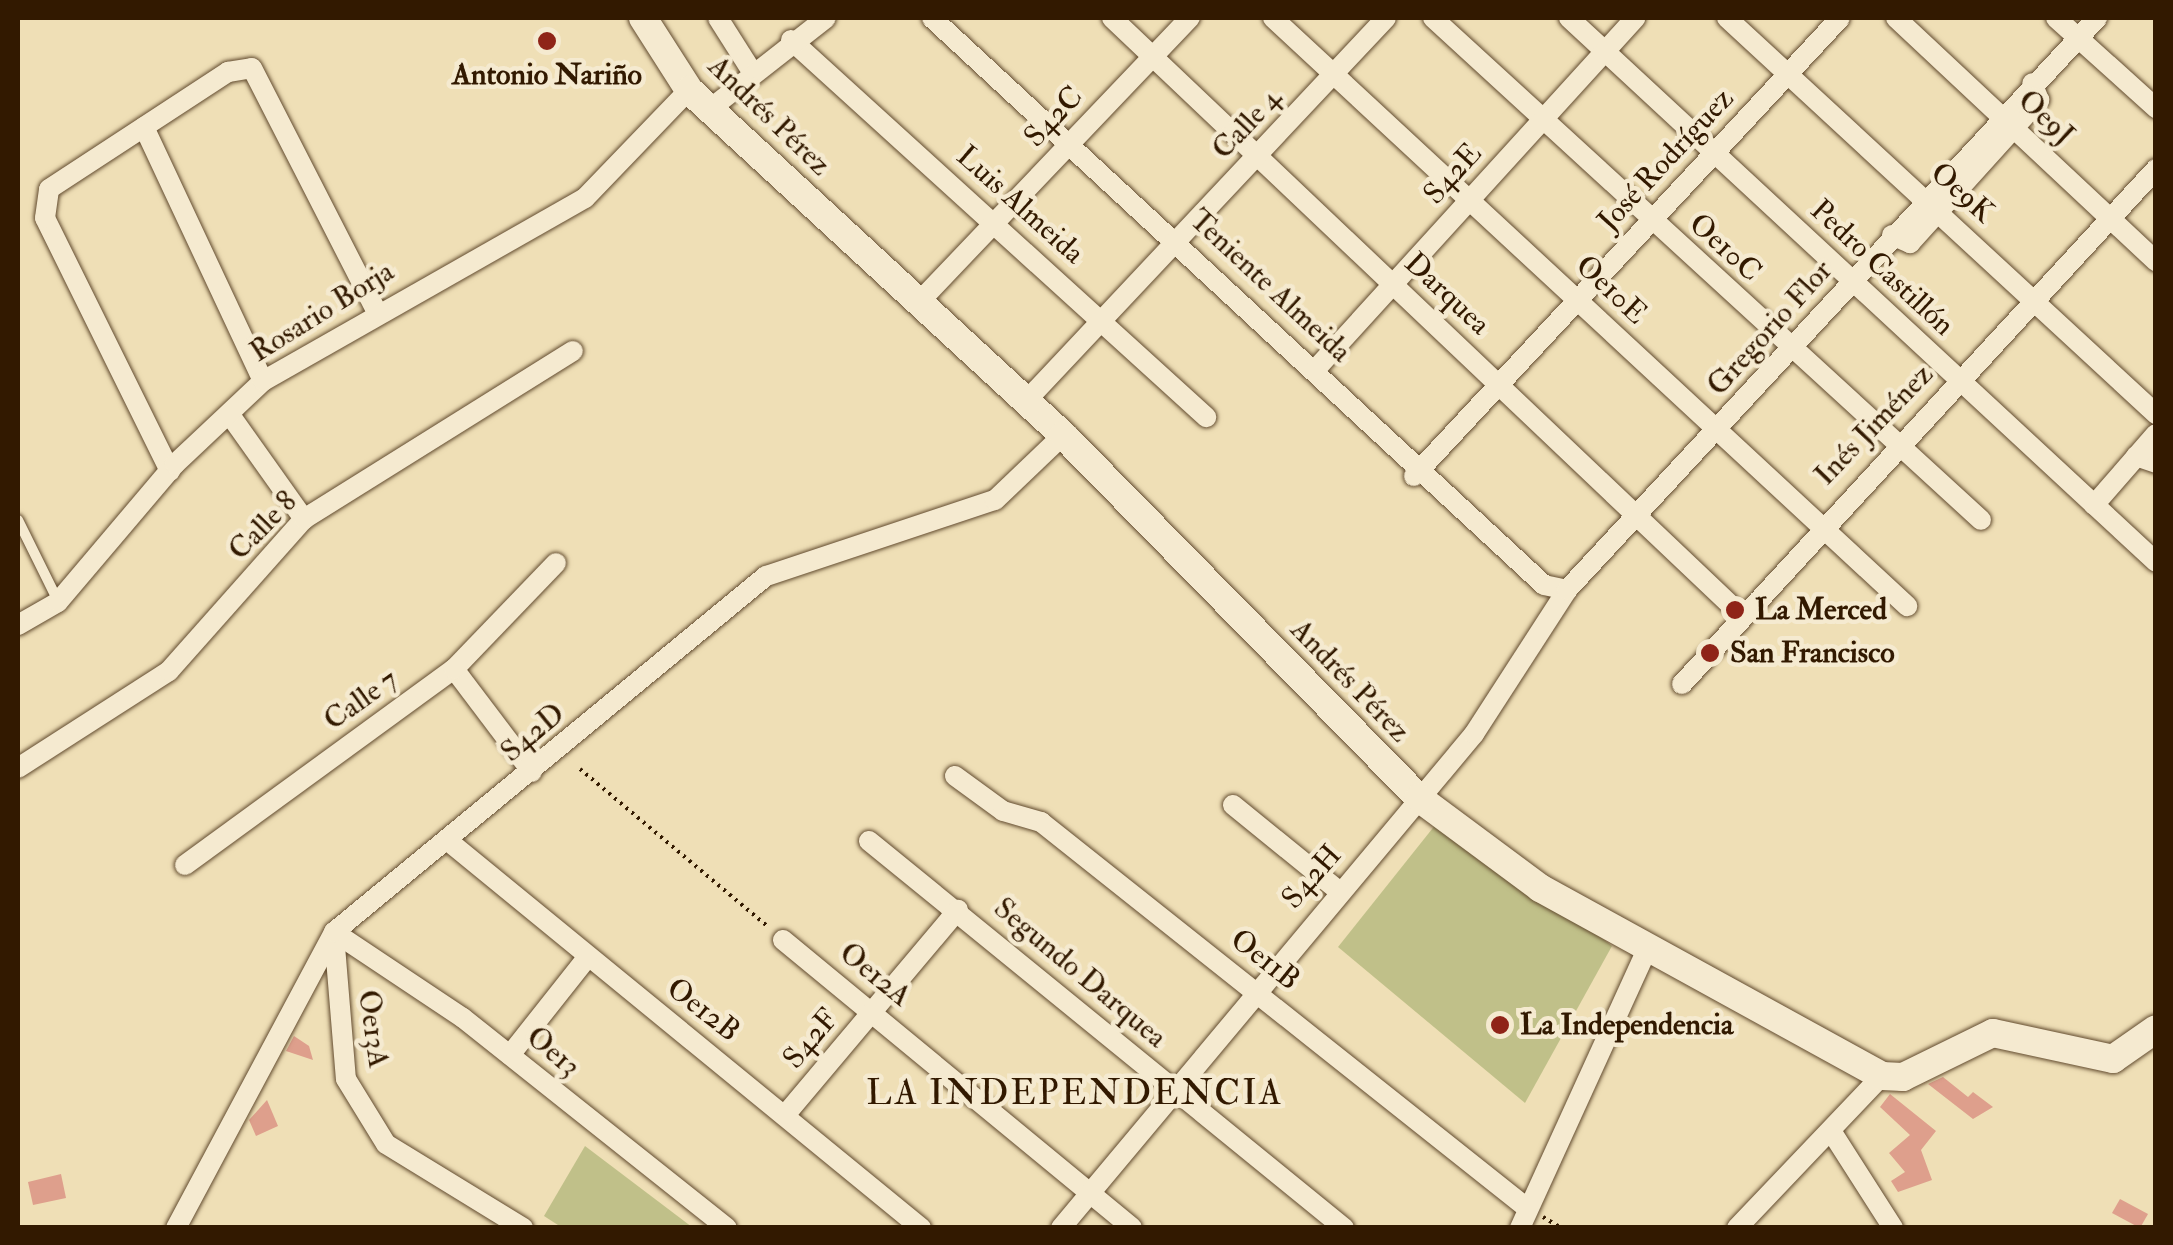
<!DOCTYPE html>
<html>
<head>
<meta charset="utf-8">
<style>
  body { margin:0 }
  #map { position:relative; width:2173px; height:1245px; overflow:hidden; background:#efdfb6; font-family:"IM FELL Double Pica",serif }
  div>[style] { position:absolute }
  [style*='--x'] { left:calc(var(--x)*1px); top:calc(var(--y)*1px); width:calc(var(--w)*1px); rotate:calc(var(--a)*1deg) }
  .green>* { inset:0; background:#c0c089 }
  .building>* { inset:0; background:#de9f8c }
  .path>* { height:4px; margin-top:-2px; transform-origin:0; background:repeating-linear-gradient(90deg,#321900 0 2.5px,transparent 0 7.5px) }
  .roads { filter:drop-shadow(0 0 2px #614a2e) drop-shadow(0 0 2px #614a2e) }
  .lane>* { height:10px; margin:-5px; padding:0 5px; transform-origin:5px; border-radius:5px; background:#f5ead0 }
  .street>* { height:20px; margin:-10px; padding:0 10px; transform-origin:10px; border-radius:10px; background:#f5ead0 }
  .secondary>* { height:28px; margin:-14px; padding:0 14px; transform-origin:14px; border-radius:14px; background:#f5ead0 }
  .dots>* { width:28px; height:28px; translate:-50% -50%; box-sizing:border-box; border:5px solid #f5ead0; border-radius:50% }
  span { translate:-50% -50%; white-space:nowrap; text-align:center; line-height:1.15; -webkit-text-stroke:9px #f5ead0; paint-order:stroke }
  .poi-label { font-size:30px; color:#321900; font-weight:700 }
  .left { translate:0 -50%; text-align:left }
  .street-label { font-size:30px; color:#321900 }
  .quarter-label { font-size:35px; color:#321900; letter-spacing:2.5px }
  .frame { position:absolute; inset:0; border:20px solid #321900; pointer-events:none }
</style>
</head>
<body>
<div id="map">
  <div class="green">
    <div style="clip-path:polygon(1444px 814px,1612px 946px,1525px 1103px,1338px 947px)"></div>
    <div style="clip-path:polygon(585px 1146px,692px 1227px,561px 1227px,544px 1216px)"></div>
  </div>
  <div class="building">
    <div style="clip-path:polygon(294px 1036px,309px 1046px,313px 1060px,286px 1051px)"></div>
    <div style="clip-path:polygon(1943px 1077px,1968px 1097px,1973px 1092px,1993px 1107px,1973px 1119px,1928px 1084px)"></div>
    <div style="clip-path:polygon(1890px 1094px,1936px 1131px,1921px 1150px,1932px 1180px,1898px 1192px,1891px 1181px,1905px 1172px,1889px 1153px,1910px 1135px,1880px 1107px)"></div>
    <div style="clip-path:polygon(267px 1100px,278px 1126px,256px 1136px,249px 1120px)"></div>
    <div style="clip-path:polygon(61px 1174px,66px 1198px,33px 1205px,28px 1182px)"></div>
    <div style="clip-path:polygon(2120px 1199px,2148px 1214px,2140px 1228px,2112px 1213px)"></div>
  </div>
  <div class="path">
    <div style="--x:580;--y:769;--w:246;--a:40"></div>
    <div style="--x:1543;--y:1217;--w:21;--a:31"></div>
  </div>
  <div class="roads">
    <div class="lane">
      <div style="--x:18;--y:520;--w:90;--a:63.7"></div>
    </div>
    <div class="street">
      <div style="--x:718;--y:18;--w:62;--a:57.6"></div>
      <div style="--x:932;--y:18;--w:834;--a:42.81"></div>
      <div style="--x:1544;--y:585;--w:24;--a:12"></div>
      <div style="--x:1112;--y:18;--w:867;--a:43.5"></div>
      <div style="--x:1273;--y:18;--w:865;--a:42.84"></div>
      <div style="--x:1433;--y:18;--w:743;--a:42.49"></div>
      <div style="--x:1569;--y:18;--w:800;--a:42.82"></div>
      <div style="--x:1727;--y:18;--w:584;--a:42.71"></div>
      <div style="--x:1896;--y:18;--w:356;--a:43.1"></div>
      <div style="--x:2056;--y:18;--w:135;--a:42"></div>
      <div style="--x:791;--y:40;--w:561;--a:42.25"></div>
      <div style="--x:710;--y:109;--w:147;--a:-38.1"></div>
      <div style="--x:144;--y:127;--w:280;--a:64.9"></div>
      <div style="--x:1892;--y:235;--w:20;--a:24"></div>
      <div style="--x:1910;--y:243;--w:193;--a:-47.9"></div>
      <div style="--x:2039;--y:100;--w:18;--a:-112"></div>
      <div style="--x:921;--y:300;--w:390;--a:-46.4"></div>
      <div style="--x:1315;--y:370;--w:476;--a:-47.7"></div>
      <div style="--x:1027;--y:400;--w:524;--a:-46.78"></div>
      <div style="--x:230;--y:415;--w:128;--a:54.6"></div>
      <div style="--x:2136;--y:456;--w:21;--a:19"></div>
      <div style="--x:170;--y:471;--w:282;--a:-116.3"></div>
      <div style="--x:45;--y:218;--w:29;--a:-82"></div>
      <div style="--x:49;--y:189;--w:214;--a:-33.2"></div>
      <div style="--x:228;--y:72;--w:24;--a:-9"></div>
      <div style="--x:252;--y:68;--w:272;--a:62.9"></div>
      <div style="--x:1414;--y:476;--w:625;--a:-47.07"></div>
      <div style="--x:2094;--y:505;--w:94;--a:-48.9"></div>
      <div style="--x:18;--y:625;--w:46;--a:-29.9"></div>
      <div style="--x:58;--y:602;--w:181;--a:-49.7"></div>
      <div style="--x:175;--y:464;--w:121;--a:-43.3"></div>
      <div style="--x:263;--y:381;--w:370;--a:-29.6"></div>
      <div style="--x:585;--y:198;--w:150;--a:-46.1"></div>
      <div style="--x:454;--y:669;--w:129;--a:52.9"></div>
      <div style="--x:1682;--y:684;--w:700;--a:-47.37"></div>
      <div style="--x:18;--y:768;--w:179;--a:-32.7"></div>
      <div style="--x:169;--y:671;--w:203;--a:-48.4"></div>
      <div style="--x:304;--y:519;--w:317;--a:-32"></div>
      <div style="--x:955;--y:776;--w:59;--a:36.1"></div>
      <div style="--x:1003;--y:811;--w:40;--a:16"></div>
      <div style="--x:1041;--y:822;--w:621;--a:38.46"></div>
      <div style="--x:1233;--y:805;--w:136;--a:39.1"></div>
      <div style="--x:447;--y:840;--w:613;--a:39.3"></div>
      <div style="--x:869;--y:841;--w:613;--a:39.17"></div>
      <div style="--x:185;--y:865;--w:333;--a:-36.1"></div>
      <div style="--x:454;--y:669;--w:147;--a:-46.1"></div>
      <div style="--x:334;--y:932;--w:155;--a:33.7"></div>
      <div style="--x:463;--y:1018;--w:337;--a:38.5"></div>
      <div style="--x:334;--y:934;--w:145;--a:85.3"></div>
      <div style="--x:346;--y:1079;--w:76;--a:58.4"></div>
      <div style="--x:386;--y:1144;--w:161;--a:31.5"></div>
      <div style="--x:783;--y:940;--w:452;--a:39.5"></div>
      <div style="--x:510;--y:1055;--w:124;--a:-51.6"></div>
      <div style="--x:786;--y:1114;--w:267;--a:-49.9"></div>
      <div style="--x:1833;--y:1134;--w:112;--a:57.4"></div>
      <div style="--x:176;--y:1228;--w:336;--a:-61.9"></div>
      <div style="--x:334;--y:932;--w:560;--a:-39.49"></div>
      <div style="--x:766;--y:576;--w:241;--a:-18.4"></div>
      <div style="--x:995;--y:500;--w:94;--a:-43.7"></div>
      <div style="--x:1061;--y:1228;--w:644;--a:-50.1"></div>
      <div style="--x:1474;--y:734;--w:171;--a:-57.1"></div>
      <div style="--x:1567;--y:590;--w:780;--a:-47.18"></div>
      <div style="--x:1520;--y:1228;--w:304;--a:-65.5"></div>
      <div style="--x:1737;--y:1228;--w:210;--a:-46.4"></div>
    </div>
    <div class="secondary">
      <div style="--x:643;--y:18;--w:85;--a:57.4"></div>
      <div style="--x:689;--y:90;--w:509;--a:42.69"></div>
      <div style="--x:1063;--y:435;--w:508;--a:45.56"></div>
      <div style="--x:1419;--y:798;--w:151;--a:36.6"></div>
      <div style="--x:1540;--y:888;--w:390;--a:28.8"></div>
      <div style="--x:1882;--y:1076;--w:21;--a:3"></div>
      <div style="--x:1903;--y:1077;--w:100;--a:-26.1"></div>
      <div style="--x:1993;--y:1033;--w:123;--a:12.2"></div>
      <div style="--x:2113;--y:1059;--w:52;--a:-34.9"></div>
    </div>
  </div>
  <div class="dots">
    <div style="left:547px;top:41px;background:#8f2418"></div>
    <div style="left:1735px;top:610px;background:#8f2418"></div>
    <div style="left:1710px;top:653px;background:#8f2418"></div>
    <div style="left:1500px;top:1025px;background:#8f2418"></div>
  </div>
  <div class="poi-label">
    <span style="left:547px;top:75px">Antonio Nariño</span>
    <span class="left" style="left:1755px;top:610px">La Merced</span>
    <span class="left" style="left:1730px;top:653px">San Francisco</span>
    <span class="left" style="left:1520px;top:1025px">La Independencia</span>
  </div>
  <div class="street-label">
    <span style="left:769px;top:116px;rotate:44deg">Andrés Pérez</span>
    <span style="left:1054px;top:117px;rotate:-47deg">S42C</span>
    <span style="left:2046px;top:118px;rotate:43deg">Oe9J</span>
    <span style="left:1247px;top:124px;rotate:-47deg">Calle 4</span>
    <span style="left:1666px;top:160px;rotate:-47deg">José Rodríguez</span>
    <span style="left:1453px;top:174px;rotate:-48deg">S42E</span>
    <span style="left:1962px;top:193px;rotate:42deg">Oe9K</span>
    <span style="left:1020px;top:205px;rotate:42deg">Luis Almeida</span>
    <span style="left:1725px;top:248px;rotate:42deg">Oe10C</span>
    <span style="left:1882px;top:268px;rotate:43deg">Pedro Castillón</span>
    <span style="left:1270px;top:286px;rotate:43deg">Teniente Almeida</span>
    <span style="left:1611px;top:290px;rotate:43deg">Oe10E</span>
    <span style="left:1447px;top:294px;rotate:43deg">Darquea</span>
    <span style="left:322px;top:312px;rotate:-32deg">Rosario Borja</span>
    <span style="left:1770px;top:328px;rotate:-48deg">Gregorio Flor</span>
    <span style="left:1874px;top:425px;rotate:-46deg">Inés Jiménez</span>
    <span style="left:263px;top:526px;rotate:-46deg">Calle 8</span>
    <span style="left:1350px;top:681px;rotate:46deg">Andrés Pérez</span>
    <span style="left:361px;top:700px;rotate:-36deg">Calle 7</span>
    <span style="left:533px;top:733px;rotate:-40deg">S42D</span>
    <span style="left:1312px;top:877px;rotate:-49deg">S42H</span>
    <span style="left:1265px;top:960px;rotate:38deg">Oe11B</span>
    <span style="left:1080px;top:973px;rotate:40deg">Segundo Darquea</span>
    <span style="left:875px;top:975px;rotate:39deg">Oe12A</span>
    <span style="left:703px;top:1010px;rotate:38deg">Oe12B</span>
    <span style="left:373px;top:1029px;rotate:82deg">Oe13A</span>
    <span style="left:811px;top:1039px;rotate:-50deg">S42F</span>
    <span style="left:553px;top:1052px;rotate:40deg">Oe13</span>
  </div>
  <div class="quarter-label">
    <span style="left:1075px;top:1093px">LA INDEPENDENCIA</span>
  </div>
  <div class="frame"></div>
</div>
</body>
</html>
